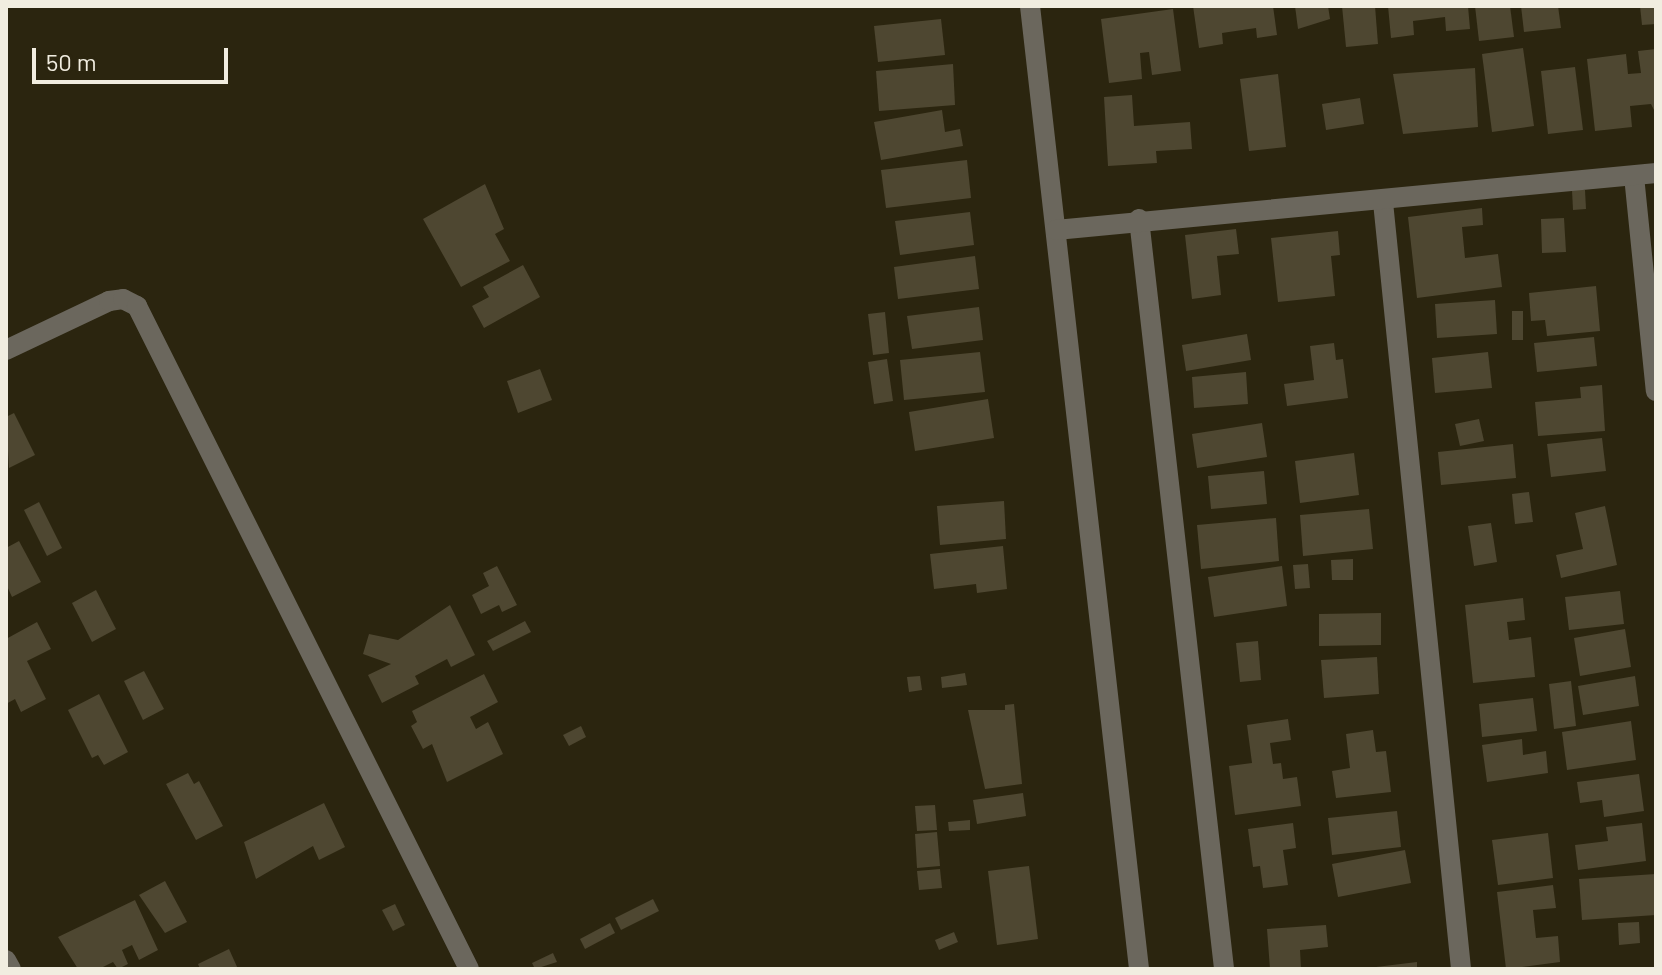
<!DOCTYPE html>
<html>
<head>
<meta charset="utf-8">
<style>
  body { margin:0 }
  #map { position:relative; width:1662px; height:975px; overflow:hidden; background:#2b250f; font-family:Barlow,sans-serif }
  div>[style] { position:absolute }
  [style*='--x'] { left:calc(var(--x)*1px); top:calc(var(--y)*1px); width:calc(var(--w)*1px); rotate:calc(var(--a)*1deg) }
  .building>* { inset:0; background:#4e4731 }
  .minor>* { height:20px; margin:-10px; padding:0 10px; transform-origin:10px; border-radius:10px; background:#6b675d }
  span { translate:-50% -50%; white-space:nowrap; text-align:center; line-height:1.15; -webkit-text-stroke:6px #2b250f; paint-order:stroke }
  .frame { position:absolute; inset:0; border:8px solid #f1ede0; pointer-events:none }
  .scale { position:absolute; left:32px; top:48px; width:196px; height:36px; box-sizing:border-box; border:4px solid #f1ede0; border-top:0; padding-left:10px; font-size:24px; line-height:28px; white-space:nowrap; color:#f1ede0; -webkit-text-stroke:6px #2b250f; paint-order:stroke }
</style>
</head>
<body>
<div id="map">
  <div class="building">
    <div style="clip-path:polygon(1193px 6px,1273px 6px,1277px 35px,1257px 38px,1256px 28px,1222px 33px,1223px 44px,1199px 48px)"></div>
    <div style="clip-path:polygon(1295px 6px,1328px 6px,1330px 19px,1298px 29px)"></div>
    <div style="clip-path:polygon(1342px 6px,1375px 6px,1378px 44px,1346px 47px)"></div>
    <div style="clip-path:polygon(1388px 6px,1468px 6px,1470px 29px,1446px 31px,1445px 17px,1413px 21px,1414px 35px,1391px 38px)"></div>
    <div style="clip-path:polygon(1475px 6px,1510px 6px,1514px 37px,1479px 41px)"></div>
    <div style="clip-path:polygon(1521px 6px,1558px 6px,1561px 28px,1524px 32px)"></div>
    <div style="clip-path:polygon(1640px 6px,1656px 6px,1656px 24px,1642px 25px)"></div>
    <div style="clip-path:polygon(1173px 9px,1181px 71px,1152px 75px,1149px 52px,1140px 53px,1142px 79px,1109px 83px,1101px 19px)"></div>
    <div style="clip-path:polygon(941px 19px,945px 55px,878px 62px,874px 26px)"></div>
    <div style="clip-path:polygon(1523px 48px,1534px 126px,1492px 132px,1482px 54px)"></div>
    <div style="clip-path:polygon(1656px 49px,1656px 114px,1651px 104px,1630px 106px,1632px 127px,1595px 131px,1587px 59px,1626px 54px,1628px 74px,1641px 73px,1638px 51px)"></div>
    <div style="clip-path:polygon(953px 64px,955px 105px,879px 111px,876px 71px)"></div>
    <div style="clip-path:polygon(1575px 67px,1583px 130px,1548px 134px,1541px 71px)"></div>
    <div style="clip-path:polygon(1475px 68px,1478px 127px,1403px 134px,1393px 74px)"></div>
    <div style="clip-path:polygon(1278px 74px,1286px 147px,1249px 151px,1240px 79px)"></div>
    <div style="clip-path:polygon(1132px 95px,1134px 126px,1190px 122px,1192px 149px,1156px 151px,1157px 163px,1108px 166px,1104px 97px)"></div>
    <div style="clip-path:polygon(1360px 98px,1364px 124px,1326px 130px,1322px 104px)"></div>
    <div style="clip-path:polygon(942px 110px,945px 132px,960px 129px,963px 146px,881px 160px,874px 122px)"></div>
    <div style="clip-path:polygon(967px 160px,971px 198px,886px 208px,881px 170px)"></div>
    <div style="clip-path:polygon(485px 184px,504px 229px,495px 234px,510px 261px,461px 287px,423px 219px)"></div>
    <div style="clip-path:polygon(1572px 190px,1585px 190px,1586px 209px,1573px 210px)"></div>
    <div style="clip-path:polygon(1482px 208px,1483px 225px,1462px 227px,1465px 258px,1498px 254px,1502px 287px,1417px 298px,1408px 217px)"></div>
    <div style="clip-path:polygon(970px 212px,974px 245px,900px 255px,895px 221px)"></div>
    <div style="clip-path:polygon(1564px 218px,1566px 252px,1542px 253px,1541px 219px)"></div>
    <div style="clip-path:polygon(1236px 229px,1239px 254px,1217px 256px,1221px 295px,1192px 299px,1185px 235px)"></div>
    <div style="clip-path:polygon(1338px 231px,1340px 255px,1331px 256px,1335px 296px,1278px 302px,1271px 238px)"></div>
    <div style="clip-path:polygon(975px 256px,979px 289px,898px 299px,894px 267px)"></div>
    <div style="clip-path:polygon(523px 265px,540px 297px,484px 328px,472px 306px,489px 297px,483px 287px)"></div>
    <div style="clip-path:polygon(1596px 286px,1600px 331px,1547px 336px,1545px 320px,1531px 321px,1529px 293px)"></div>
    <div style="clip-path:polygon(1495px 300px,1497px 334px,1437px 338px,1435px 304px)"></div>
    <div style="clip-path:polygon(979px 307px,983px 340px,912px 349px,907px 316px)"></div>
    <div style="clip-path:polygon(1512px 311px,1523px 311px,1523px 340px,1512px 340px)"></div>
    <div style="clip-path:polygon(885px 312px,889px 353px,873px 355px,868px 314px)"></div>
    <div style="clip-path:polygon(1247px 334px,1251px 360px,1186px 371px,1182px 345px)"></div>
    <div style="clip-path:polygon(1594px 337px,1597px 366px,1537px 372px,1534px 343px)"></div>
    <div style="clip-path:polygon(1334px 343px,1336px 360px,1343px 359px,1348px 398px,1287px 406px,1284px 384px,1314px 380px,1310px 346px)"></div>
    <div style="clip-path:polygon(980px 352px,985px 392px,904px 400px,900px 360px)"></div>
    <div style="clip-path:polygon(1488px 352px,1492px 388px,1435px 393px,1432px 358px)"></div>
    <div style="clip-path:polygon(887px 359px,893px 401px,874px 404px,868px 362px)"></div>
    <div style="clip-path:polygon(540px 369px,552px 400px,518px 413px,507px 381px)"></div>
    <div style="clip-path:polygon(1246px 372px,1248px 404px,1194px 408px,1192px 377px)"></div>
    <div style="clip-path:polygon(1602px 385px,1605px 431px,1538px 436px,1535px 402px,1581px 398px,1580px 387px)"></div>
    <div style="clip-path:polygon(988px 399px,994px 438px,915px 451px,909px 412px)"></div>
    <div style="clip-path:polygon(14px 413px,35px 455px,9px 468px,6px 417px)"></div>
    <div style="clip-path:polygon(1479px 419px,1484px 441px,1460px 446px,1455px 424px)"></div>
    <div style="clip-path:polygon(1262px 423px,1267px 457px,1197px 468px,1192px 434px)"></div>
    <div style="clip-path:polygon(1602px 438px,1606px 471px,1551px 477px,1547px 444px)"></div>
    <div style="clip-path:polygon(1513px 444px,1516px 478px,1441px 485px,1438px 452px)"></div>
    <div style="clip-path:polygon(1354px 453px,1359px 495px,1300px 503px,1295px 461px)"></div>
    <div style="clip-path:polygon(1264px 471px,1267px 504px,1211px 509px,1208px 476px)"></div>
    <div style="clip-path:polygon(1529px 492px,1533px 522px,1515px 524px,1512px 494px)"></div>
    <div style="clip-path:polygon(1004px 501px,1006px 539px,940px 545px,937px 506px)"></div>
    <div style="clip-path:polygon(39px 502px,62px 548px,47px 556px,24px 510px)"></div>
    <div style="clip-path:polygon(1605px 506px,1617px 565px,1561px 578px,1556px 555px,1583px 549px,1575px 513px)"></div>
    <div style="clip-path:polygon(1369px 509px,1373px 549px,1303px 556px,1300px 515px)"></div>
    <div style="clip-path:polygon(1276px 518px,1279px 561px,1201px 569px,1197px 525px)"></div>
    <div style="clip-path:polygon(1491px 523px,1497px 562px,1474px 566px,1468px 526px)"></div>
    <div style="clip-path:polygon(19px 541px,41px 582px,12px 597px,6px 584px,6px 548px)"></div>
    <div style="clip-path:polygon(1003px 546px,1007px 589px,977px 593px,976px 584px,934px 589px,930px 554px)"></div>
    <div style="clip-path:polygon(1353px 559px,1353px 580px,1332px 580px,1331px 560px)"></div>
    <div style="clip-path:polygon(1308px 564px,1310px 588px,1295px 589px,1293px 565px)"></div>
    <div style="clip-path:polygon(497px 566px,517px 605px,502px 612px,499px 605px,481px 614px,472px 595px,489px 586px,483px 573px)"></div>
    <div style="clip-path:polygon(1282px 566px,1287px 606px,1214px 617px,1208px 577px)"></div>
    <div style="clip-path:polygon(96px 590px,116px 629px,92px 642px,72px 603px)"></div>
    <div style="clip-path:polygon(1620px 591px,1624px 624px,1569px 630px,1565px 597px)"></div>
    <div style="clip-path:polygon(1523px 598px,1525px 620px,1507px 622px,1509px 640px,1531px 637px,1535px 677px,1473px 683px,1465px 605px)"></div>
    <div style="clip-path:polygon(450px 605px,475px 655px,451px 667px,447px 659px,415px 676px,419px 684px,382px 703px,368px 675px,391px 664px,363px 654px,369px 634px,398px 640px)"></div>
    <div style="clip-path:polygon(1381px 613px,1381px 645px,1319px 646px,1319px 614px)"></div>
    <div style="clip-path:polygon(525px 621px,531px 632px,493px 651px,487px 641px)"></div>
    <div style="clip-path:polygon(37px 622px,51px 649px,27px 661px,46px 699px,21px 712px,15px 699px,6px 704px,6px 639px)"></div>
    <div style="clip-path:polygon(1625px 629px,1631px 667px,1580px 676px,1574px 638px)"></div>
    <div style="clip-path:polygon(1258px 641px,1261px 680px,1240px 682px,1236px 643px)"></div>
    <div style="clip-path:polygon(1377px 657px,1379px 694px,1324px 698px,1321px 660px)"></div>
    <div style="clip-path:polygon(144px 671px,164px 709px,143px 720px,124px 681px)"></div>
    <div style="clip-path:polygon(965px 673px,967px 685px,942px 688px,941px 677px)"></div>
    <div style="clip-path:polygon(484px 674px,498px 702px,470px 717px,476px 729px,488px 722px,503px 754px,447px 782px,432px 744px,423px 749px,411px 726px,417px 722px,412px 711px)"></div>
    <div style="clip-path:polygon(920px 676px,922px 690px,909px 692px,907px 677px)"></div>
    <div style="clip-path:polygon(1635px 676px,1639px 706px,1583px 715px,1578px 686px)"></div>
    <div style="clip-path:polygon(1571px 681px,1576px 726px,1554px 729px,1549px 684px)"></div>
    <div style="clip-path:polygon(99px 694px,128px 752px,104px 765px,98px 755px,92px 758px,68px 710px)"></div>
    <div style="clip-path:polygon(1533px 698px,1537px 731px,1482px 737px,1479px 704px)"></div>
    <div style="clip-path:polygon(1014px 704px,1022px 784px,985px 789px,968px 710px,1005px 710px,1005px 705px)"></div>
    <div style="clip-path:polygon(1288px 719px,1291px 740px,1270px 743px,1273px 764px,1281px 763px,1283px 779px,1297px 777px,1301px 806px,1235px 815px,1229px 766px,1252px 763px,1247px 725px)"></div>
    <div style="clip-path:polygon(1631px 721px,1636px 760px,1567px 770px,1562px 732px)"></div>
    <div style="clip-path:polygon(581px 726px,586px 737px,569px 746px,563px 735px)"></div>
    <div style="clip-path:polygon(1373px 730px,1376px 752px,1386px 751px,1391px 792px,1336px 798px,1332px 771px,1350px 768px,1346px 734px)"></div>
    <div style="clip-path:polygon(1522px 739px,1523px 755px,1546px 751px,1548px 773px,1487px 782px,1482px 745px)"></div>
    <div style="clip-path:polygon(188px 773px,194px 784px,199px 781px,223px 826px,196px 840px,166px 784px)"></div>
    <div style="clip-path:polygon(1639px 774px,1644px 811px,1604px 817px,1602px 800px,1580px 803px,1577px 782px)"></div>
    <div style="clip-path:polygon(1023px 793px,1026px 816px,977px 824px,973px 800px)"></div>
    <div style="clip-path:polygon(324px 803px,345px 847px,319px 860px,313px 846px,256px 879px,244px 842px)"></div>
    <div style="clip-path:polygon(935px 805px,937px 830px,917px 831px,915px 806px)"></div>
    <div style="clip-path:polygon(1397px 811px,1401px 847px,1332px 855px,1328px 818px)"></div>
    <div style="clip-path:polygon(970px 820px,970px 830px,949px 831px,948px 822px)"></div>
    <div style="clip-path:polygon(1293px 823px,1296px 848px,1283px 850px,1288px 885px,1263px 888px,1260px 866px,1253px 867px,1248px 829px)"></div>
    <div style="clip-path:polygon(1642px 823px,1646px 861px,1578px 870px,1575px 845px,1608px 841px,1606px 827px)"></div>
    <div style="clip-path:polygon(937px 832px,940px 866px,917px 868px,915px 834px)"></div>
    <div style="clip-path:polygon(1548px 833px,1553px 878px,1498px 885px,1492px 840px)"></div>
    <div style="clip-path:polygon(1405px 850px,1411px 883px,1338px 897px,1332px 864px)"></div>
    <div style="clip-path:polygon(1029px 866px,1038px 939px,997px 945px,988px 871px)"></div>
    <div style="clip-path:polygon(940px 869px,942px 888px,919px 890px,917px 871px)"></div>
    <div style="clip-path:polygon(1656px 874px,1656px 915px,1582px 920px,1579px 879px)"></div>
    <div style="clip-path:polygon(165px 881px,187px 922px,165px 933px,139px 895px)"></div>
    <div style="clip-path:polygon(1553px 885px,1556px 908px,1533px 910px,1536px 938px,1558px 936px,1560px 962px,1506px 969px,1497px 892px)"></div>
    <div style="clip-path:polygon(653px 899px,659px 911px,621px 930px,615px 918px)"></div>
    <div style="clip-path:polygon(135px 900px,158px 950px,139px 960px,132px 945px,122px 950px,128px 964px,118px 969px,113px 962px,99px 969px,78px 969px,58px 937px)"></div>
    <div style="clip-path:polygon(395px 904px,405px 925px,393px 931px,382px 910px)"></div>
    <div style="clip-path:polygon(1639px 922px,1640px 943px,1619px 945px,1618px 923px)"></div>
    <div style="clip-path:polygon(610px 923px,615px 933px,585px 949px,580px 939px)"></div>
    <div style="clip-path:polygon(1326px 925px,1328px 947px,1300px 950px,1301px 969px,1270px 969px,1267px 929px)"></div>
    <div style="clip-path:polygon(954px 932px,958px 942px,939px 950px,935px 940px)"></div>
    <div style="clip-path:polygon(229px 949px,238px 969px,200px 969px,198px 964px)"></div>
    <div style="clip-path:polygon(553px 953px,557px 962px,535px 969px,532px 963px)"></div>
    <div style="clip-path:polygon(1417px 962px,1417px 969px,1376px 969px,1376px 967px)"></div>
  </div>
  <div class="minor">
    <div style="--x:1030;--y:6;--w:969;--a:83.54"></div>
    <div style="--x:1634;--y:176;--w:216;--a:84.2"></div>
    <div style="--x:1383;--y:202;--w:771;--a:84.19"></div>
    <div style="--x:1139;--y:219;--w:755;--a:83.53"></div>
    <div style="--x:1056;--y:230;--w:603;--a:-5.43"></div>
    <div style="--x:6;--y:350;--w:114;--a:-25.4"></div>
    <div style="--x:109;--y:301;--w:14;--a:-8"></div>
    <div style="--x:123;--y:299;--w:16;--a:27"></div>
    <div style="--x:137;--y:306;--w:741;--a:63.4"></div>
    <div style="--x:6;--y:960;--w:10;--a:61"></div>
  </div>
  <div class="frame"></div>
  <div class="scale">50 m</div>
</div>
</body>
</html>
